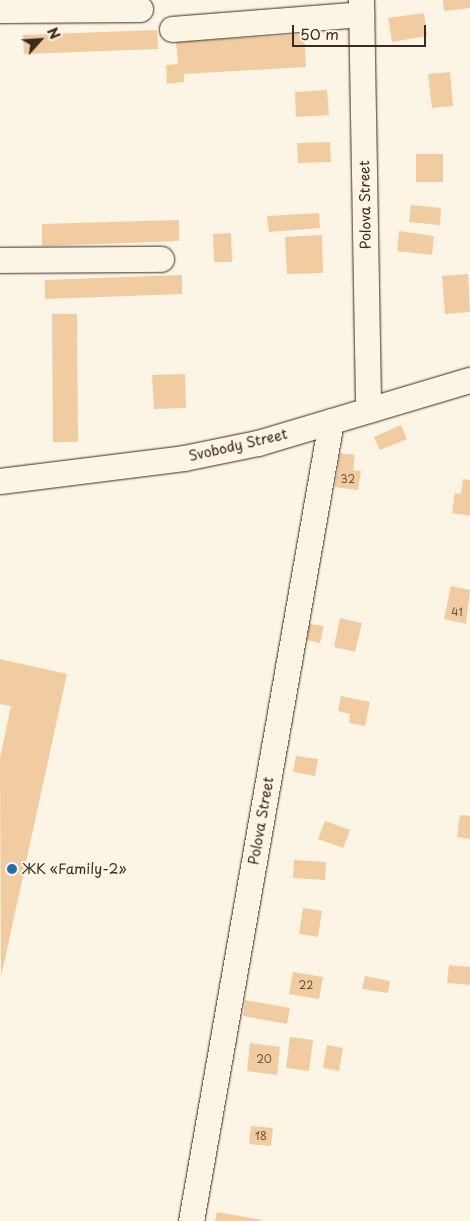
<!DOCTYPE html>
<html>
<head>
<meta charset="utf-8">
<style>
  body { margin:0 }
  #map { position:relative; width:470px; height:1221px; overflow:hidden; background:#fcf5e5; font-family:"Playpen Sans",sans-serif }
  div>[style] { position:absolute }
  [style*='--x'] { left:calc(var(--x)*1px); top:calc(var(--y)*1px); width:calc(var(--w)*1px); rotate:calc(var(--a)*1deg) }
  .building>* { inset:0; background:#f1cca1 }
  .roads { filter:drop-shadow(0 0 1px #3b2a1e) drop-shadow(0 0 1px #3b2a1e) }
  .minor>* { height:25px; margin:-12.5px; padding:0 12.5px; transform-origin:12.5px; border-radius:12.5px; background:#fcf5e5 }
  .dots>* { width:14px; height:14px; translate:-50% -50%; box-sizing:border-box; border:2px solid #fcf5e5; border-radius:50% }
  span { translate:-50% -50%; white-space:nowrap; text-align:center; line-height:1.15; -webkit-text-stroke:4.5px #fcf5e5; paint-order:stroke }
  .number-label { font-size:11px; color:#68523f }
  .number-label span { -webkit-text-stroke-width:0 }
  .street-label { font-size:14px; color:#3b2a1e }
  .poi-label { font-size:14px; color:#3b2a1e }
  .left { translate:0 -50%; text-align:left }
  .north { position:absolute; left:15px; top:15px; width:50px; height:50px; -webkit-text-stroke:4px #fcf5e5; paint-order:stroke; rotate:64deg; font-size:14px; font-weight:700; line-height:20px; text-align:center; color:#3b2a1e }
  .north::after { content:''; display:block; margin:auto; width:18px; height:22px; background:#3b2a1e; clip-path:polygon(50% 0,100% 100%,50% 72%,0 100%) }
  .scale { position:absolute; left:292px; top:25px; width:134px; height:22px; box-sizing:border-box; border:2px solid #3b2a1e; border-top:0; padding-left:6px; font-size:15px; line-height:18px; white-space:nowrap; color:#3b2a1e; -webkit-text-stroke:4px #fcf5e5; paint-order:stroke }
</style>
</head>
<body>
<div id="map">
  <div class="building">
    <div style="clip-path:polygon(443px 0,470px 0,470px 8px,444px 11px)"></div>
    <div style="clip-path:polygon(424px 13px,427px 36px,392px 42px,388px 18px)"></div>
    <div style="clip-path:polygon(157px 30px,158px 49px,24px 54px,23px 35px)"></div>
    <div style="clip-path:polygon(304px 34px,306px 67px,184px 74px,184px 82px,167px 84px,166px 65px,178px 64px,176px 42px)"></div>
    <div style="clip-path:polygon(450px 72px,453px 106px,432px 108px,428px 74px)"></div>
    <div style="clip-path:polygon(327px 90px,329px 115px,296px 117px,295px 92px)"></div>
    <div style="clip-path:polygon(330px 142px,331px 162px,298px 163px,297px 143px)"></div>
    <div style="clip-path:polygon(416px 154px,443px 154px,443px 182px,416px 182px)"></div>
    <div style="clip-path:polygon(411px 205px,441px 208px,440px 225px,409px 222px)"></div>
    <div style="clip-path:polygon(319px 213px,320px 228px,269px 232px,267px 216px)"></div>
    <div style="clip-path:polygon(179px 220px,179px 241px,42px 246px,42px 224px)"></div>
    <div style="clip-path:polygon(399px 231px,434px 236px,432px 255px,397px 251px)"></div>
    <div style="clip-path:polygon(231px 233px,232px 262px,214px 262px,213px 234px)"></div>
    <div style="clip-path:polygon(322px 235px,323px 273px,287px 274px,285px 237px)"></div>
    <div style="clip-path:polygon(468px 274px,470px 312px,445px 314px,442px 276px)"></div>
    <div style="clip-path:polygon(182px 275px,182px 294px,45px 299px,45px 280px)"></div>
    <div style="clip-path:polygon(52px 314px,77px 314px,78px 442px,53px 442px)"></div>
    <div style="clip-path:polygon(185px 374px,186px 408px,154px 409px,152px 375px)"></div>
    <div style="clip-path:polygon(401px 425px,407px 439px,380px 450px,374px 437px)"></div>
    <div style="clip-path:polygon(340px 453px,355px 455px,353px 470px,361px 471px,358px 490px,335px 487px)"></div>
    <div style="clip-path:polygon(463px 479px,470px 480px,470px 516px,452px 513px,455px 493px,461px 494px)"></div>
    <div style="clip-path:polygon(451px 586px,470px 590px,466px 624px,444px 619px)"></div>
    <div style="clip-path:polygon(340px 618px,362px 623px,355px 652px,334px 647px)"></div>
    <div style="clip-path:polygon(309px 624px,324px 626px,320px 643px,307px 640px)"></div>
    <div style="clip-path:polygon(0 659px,67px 674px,1px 977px,0 758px,11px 706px,0 704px)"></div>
    <div style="clip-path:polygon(341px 696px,370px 702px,365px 726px,349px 723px,350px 714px,338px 711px)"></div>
    <div style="clip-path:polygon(296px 756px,318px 759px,315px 776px,293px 772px)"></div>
    <div style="clip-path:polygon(460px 815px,470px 816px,470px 839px,457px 837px)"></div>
    <div style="clip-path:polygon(325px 821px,350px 830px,343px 848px,318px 839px)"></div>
    <div style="clip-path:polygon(294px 860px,326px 862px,325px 880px,293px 878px)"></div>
    <div style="clip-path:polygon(303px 908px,322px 911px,318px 937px,299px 934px)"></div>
    <div style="clip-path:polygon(449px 965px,470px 967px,470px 985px,447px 983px)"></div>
    <div style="clip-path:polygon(293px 972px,323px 977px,319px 999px,289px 994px)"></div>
    <div style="clip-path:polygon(365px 976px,390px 981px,388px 993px,362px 989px)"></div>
    <div style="clip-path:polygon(245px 1000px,290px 1008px,287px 1024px,243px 1016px)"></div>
    <div style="clip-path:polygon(290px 1037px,313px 1040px,309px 1071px,286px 1068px)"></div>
    <div style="clip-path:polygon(250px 1043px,280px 1047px,277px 1075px,247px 1071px)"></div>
    <div style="clip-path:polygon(327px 1045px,343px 1048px,339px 1071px,323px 1068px)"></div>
    <div style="clip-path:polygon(251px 1126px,273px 1128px,271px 1146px,249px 1144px)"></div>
    <div style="clip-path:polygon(217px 1212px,262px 1220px,262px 1221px,215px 1221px)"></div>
  </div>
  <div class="roads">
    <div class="minor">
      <div style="--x:361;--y:0;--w:410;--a:89"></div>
      <div style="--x:0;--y:10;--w:140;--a:-0.4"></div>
      <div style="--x:172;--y:29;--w:190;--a:-4.5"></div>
      <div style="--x:0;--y:260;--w:161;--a:-0.4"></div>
      <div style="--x:0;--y:481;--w:185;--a:-7.1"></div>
      <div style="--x:184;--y:458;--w:76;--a:-11.5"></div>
      <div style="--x:258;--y:443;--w:221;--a:-16.6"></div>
      <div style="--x:191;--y:1221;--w:812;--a:-80.07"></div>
    </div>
  </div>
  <div class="dots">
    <div style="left:12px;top:869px;background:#1f6fb2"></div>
  </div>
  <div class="number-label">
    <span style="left:348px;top:479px">32</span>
    <span style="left:457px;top:612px">41</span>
    <span style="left:306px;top:985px">22</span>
    <span style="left:264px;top:1059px">20</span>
    <span style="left:261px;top:1136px">18</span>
  </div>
  <div class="street-label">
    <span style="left:365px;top:205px;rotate:-91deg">Polova Street</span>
    <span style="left:238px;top:445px;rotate:-13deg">Svobody Street</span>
    <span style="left:261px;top:821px;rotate:-80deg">Polova Street</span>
  </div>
  <div class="poi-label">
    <span class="left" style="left:22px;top:869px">ЖК «Family-2»</span>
  </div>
  <div class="north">N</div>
  <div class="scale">50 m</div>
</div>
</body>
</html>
